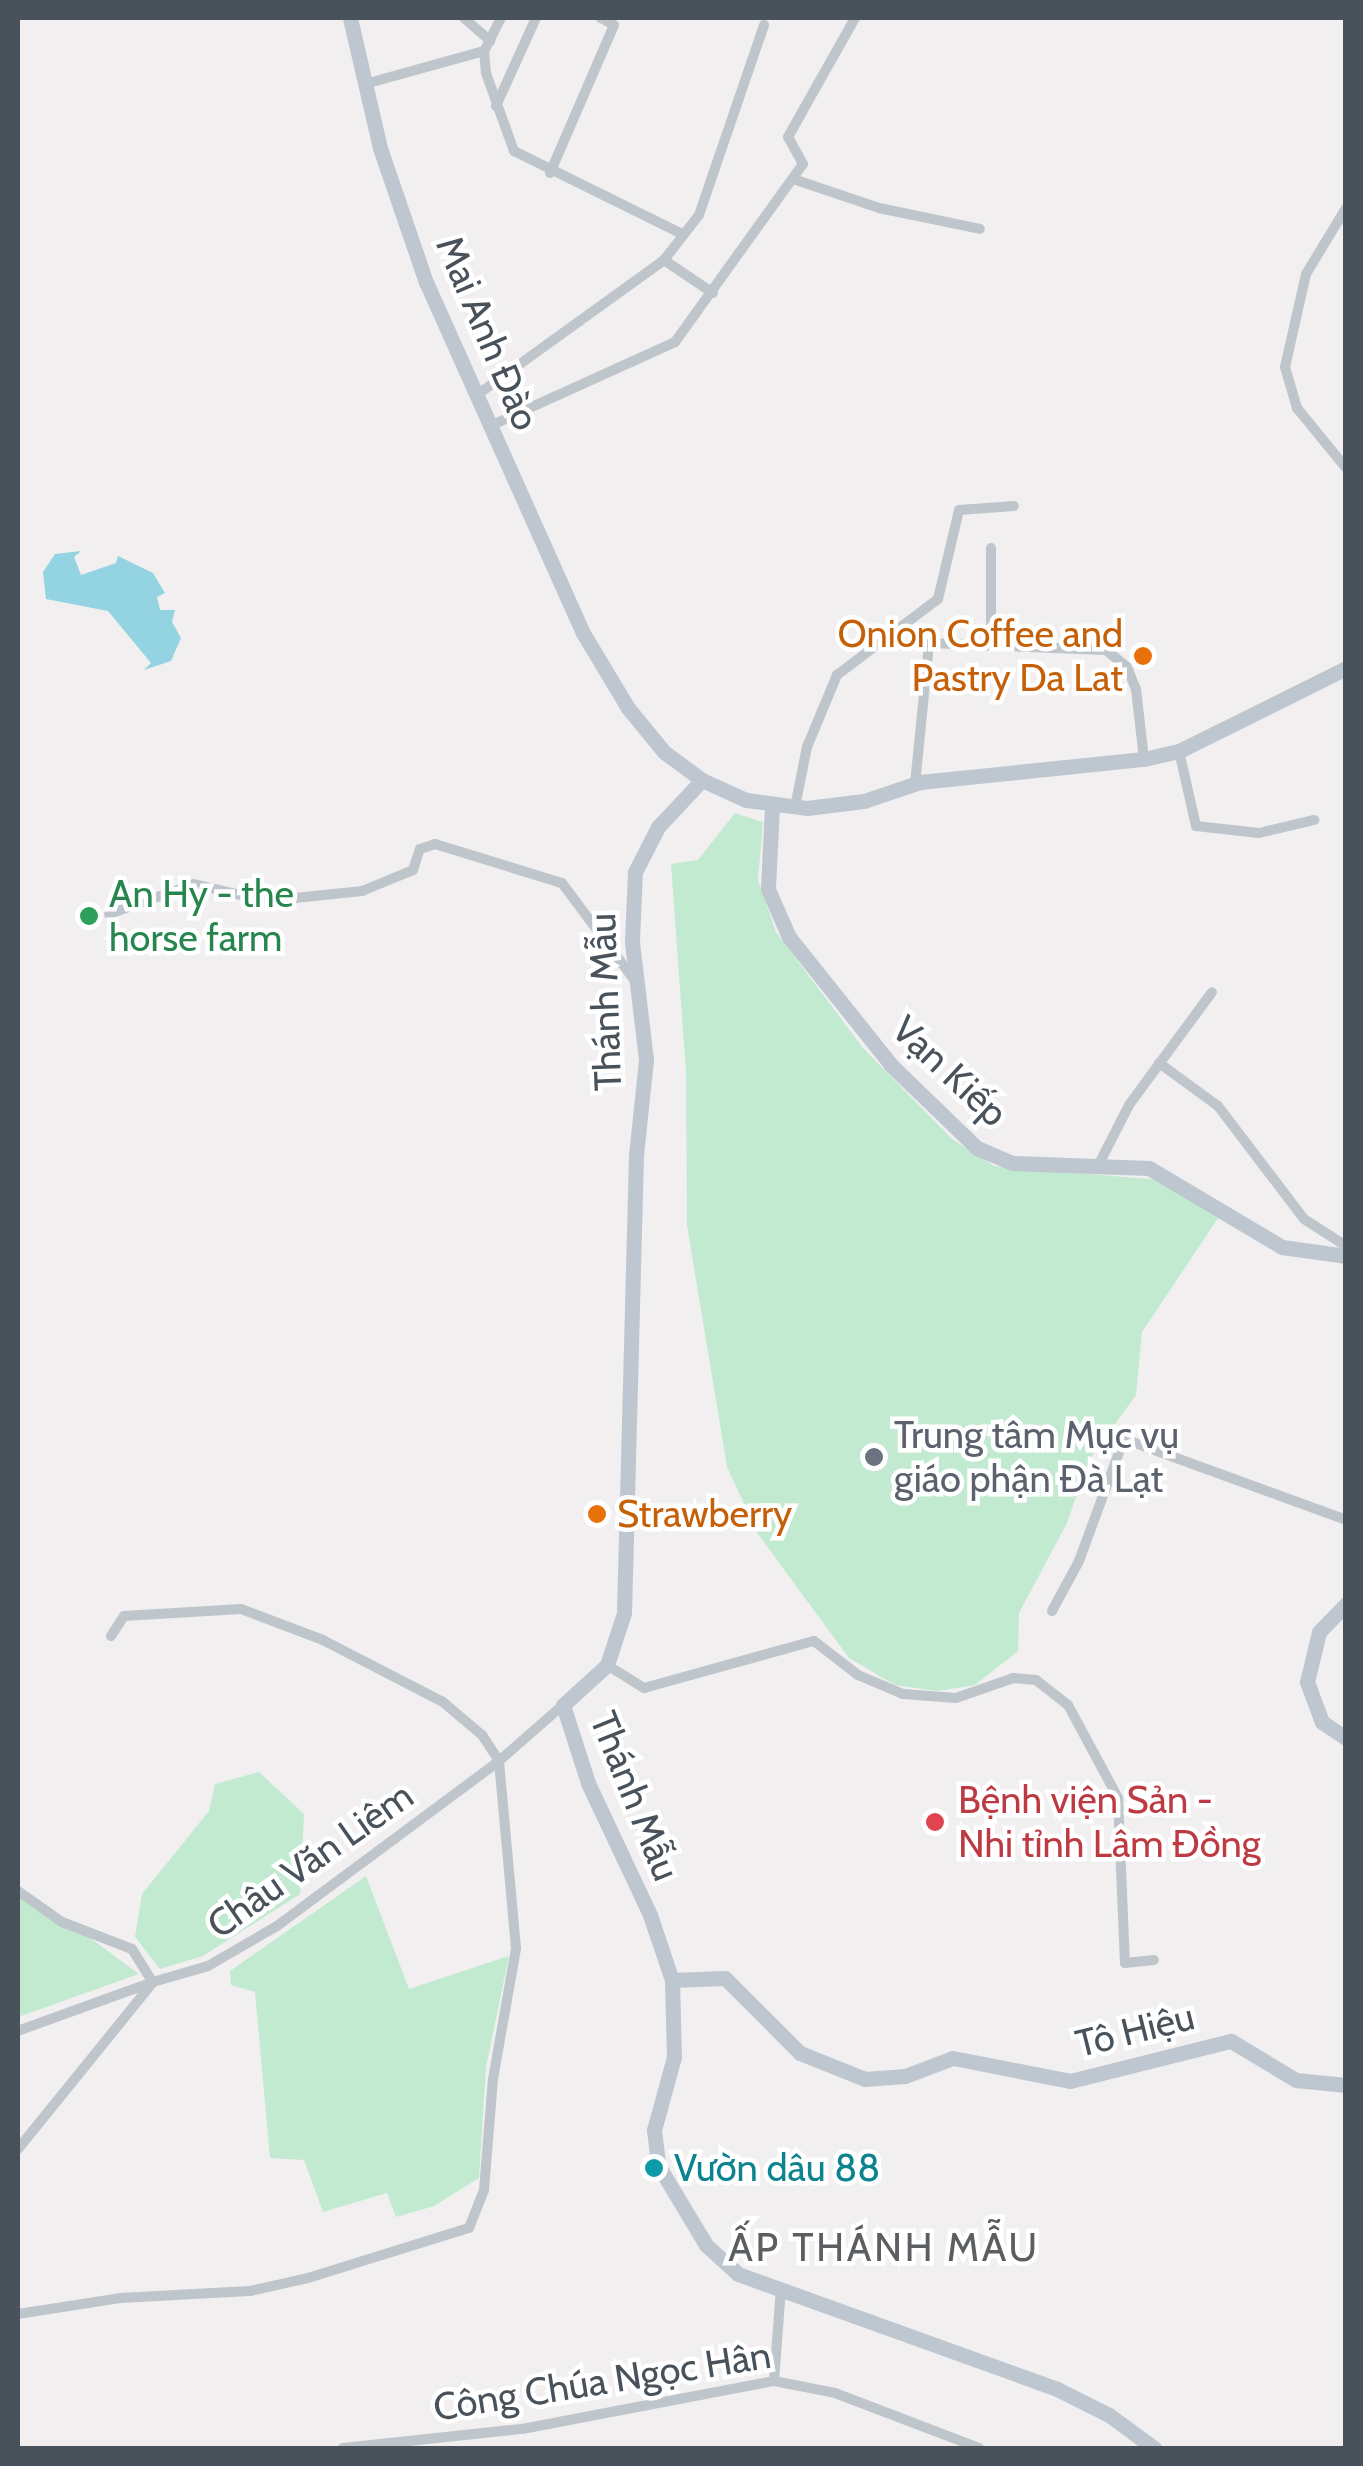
<!DOCTYPE html>
<html>
<head>
<meta charset="utf-8">
<style>
  body { margin:0 }
  #map { position:relative; width:1363px; height:2466px; overflow:hidden; background:#f1efef; font-family:Cabin,sans-serif }
  div>[style] { position:absolute }
  [style*='--x'] { left:calc(var(--x)*1px); top:calc(var(--y)*1px); width:calc(var(--w)*1px); rotate:calc(var(--a)*1deg) }
  .green>* { inset:0; background:#c2ead0 }
  .water>* { inset:0; background:#94d3e1 }
  .street>* { height:10px; margin:-5px; padding:0 5px; transform-origin:5px; border-radius:5px; background:#bec6cc }
  .secondary>* { height:15px; margin:-7.5px; padding:0 7.5px; transform-origin:7.5px; border-radius:7.5px; background:#bec7d0 }
  .dots>* { width:28px; height:28px; translate:-50% -50%; box-sizing:border-box; border:5px solid #fff; border-radius:50% }
  span { translate:-50% -50%; white-space:nowrap; text-align:center; line-height:1.15; -webkit-text-stroke:9px #fff; paint-order:stroke }
  .street-label { font-size:38px; color:#49525a }
  .food-label { font-size:38px; color:#c56008 }
  .right { translate:-100% -50%; text-align:right }
  .left { translate:0 -50%; text-align:left }
  .leisure-label { font-size:38px; color:#27864d }
  .worship-label { font-size:38px; color:#5b616d }
  .health-label { font-size:38px; color:#be3a42 }
  .culture-label { font-size:38px; color:#0d838f }
  .neighbourhood-label { font-size:40px; color:#5c5f62; letter-spacing:2.5px }
  .frame { position:absolute; inset:0; border:20px solid #49525a; pointer-events:none }
</style>
</head>
<body>
<div id="map">
  <div class="green">
    <div style="clip-path:polygon(735px 813px,763px 822px,758px 880px,776px 932px,863px 1048px,952px 1139px,994px 1166px,1160px 1180px,1218px 1218px,1142px 1332px,1136px 1395px,1089px 1460px,1067px 1523px,1019px 1613px,1018px 1651px,975px 1685px,937px 1691px,895px 1685px,849px 1658px,758px 1534px,727px 1467px,687px 1225px,686px 1072px,671px 864px,698px 860px)"></div>
    <div style="clip-path:polygon(259px 1772px,304px 1814px,300px 1894px,203px 1956px,160px 1969px,135px 1937px,142px 1894px,209px 1811px,215px 1784px)"></div>
    <div style="clip-path:polygon(366px 1876px,409px 1989px,509px 1956px,486px 2067px,479px 2178px,434px 2206px,396px 2217px,387px 2193px,323px 2212px,304px 2160px,270px 2158px,255px 1992px,231px 1985px,230px 1971px)"></div>
    <div style="clip-path:polygon(18px 1885px,139px 1974px,18px 2017px)"></div>
  </div>
  <div class="water">
    <div style="clip-path:polygon(81px 551px,74px 557px,81px 575px,116px 563px,118px 556px,153px 573px,165px 593px,157px 597px,160px 610px,175px 610px,172px 622px,181px 638px,171px 661px,144px 670px,151px 663px,108px 611px,46px 599px,43px 572px,55px 554px)"></div>
  </div>
  <div class="street">
    <div style="--x:464;--y:18;--w:35;--a:41"></div>
    <div style="--x:501;--y:18;--w:37;--a:117"></div>
    <div style="--x:484;--y:51;--w:22;--a:85"></div>
    <div style="--x:486;--y:73;--w:83;--a:70.3"></div>
    <div style="--x:514;--y:151;--w:187;--a:26.3"></div>
    <div style="--x:365;--y:84;--w:123;--a:-15.5"></div>
    <div style="--x:496;--y:106;--w:97;--a:-65.6"></div>
    <div style="--x:550;--y:173;--w:161;--a:-66.6"></div>
    <div style="--x:614;--y:25;--w:15;--a:-152"></div>
    <div style="--x:793;--y:179;--w:91;--a:18.6"></div>
    <div style="--x:879;--y:208;--w:103;--a:11.7"></div>
    <div style="--x:1346;--y:208;--w:77;--a:121.2"></div>
    <div style="--x:1306;--y:274;--w:95;--a:102.7"></div>
    <div style="--x:1285;--y:367;--w:43;--a:73.7"></div>
    <div style="--x:1297;--y:408;--w:77;--a:50.8"></div>
    <div style="--x:664;--y:260;--w:59;--a:34"></div>
    <div style="--x:477;--y:395;--w:231;--a:-35.8"></div>
    <div style="--x:664;--y:260;--w:57;--a:-52.1"></div>
    <div style="--x:699;--y:215;--w:201;--a:-71.1"></div>
    <div style="--x:490;--y:426;--w:203;--a:-24.4"></div>
    <div style="--x:675;--y:342;--w:219;--a:-54.3"></div>
    <div style="--x:803;--y:164;--w:31;--a:-119"></div>
    <div style="--x:788;--y:137;--w:137;--a:-60.6"></div>
    <div style="--x:991;--y:548;--w:94;--a:90"></div>
    <div style="--x:1179;--y:751;--w:77;--a:77.2"></div>
    <div style="--x:1196;--y:826;--w:63;--a:6.3"></div>
    <div style="--x:1259;--y:833;--w:57;--a:-13.3"></div>
    <div style="--x:915;--y:784;--w:142;--a:-84.3"></div>
    <div style="--x:929;--y:643;--w:177;--a:2.3"></div>
    <div style="--x:1106;--y:650;--w:27;--a:39"></div>
    <div style="--x:1127;--y:667;--w:24;--a:68"></div>
    <div style="--x:1136;--y:689;--w:70;--a:83.5"></div>
    <div style="--x:795;--y:807;--w:61;--a:-78.7"></div>
    <div style="--x:807;--y:747;--w:78;--a:-67.4"></div>
    <div style="--x:837;--y:675;--w:126;--a:-37"></div>
    <div style="--x:938;--y:599;--w:91;--a:-76.7"></div>
    <div style="--x:959;--y:510;--w:55;--a:-4.2"></div>
    <div style="--x:109;--y:914;--w:90;--a:-19.4"></div>
    <div style="--x:194;--y:884;--w:74;--a:13.3"></div>
    <div style="--x:266;--y:901;--w:97;--a:-5.9"></div>
    <div style="--x:362;--y:891;--w:55;--a:-22.4"></div>
    <div style="--x:413;--y:870;--w:22;--a:-72"></div>
    <div style="--x:420;--y:849;--w:16;--a:-18"></div>
    <div style="--x:435;--y:844;--w:133;--a:17.1"></div>
    <div style="--x:562;--y:883;--w:122;--a:53.3"></div>
    <div style="--x:1159;--y:1063;--w:73;--a:36.1"></div>
    <div style="--x:1218;--y:1106;--w:142;--a:52.7"></div>
    <div style="--x:1304;--y:1219;--w:50;--a:32.7"></div>
    <div style="--x:1100;--y:1162;--w:64;--a:-63"></div>
    <div style="--x:1129;--y:1105;--w:140;--a:-53.7"></div>
    <div style="--x:1052;--y:1611;--w:57;--a:-61.6"></div>
    <div style="--x:1079;--y:1561;--w:130;--a:-69.8"></div>
    <div style="--x:1124;--y:1439;--w:236;--a:20"></div>
    <div style="--x:607;--y:1665;--w:44;--a:31.9"></div>
    <div style="--x:644;--y:1688;--w:176;--a:-15.5"></div>
    <div style="--x:814;--y:1641;--w:56;--a:37.7"></div>
    <div style="--x:858;--y:1675;--w:49;--a:22.9"></div>
    <div style="--x:903;--y:1694;--w:53;--a:4.3"></div>
    <div style="--x:956;--y:1698;--w:60;--a:-19.3"></div>
    <div style="--x:1013;--y:1678;--w:23;--a:5"></div>
    <div style="--x:1036;--y:1680;--w:41;--a:38"></div>
    <div style="--x:1068;--y:1705;--w:106;--a:61.7"></div>
    <div style="--x:1118;--y:1798;--w:165;--a:87.6"></div>
    <div style="--x:1125;--y:1963;--w:29;--a:-6"></div>
    <div style="--x:18;--y:1891;--w:54;--a:35.2"></div>
    <div style="--x:62;--y:1922;--w:75;--a:21.1"></div>
    <div style="--x:132;--y:1949;--w:39;--a:58"></div>
    <div style="--x:153;--y:1982;--w:144;--a:160.1"></div>
    <div style="--x:18;--y:2149;--w:215;--a:-51"></div>
    <div style="--x:153;--y:1982;--w:57;--a:-16.2"></div>
    <div style="--x:208;--y:1966;--w:80;--a:-30.1"></div>
    <div style="--x:277;--y:1926;--w:277;--a:-36.6"></div>
    <div style="--x:499;--y:1761;--w:85;--a:-41.2"></div>
    <div style="--x:18;--y:2314;--w:103;--a:-8.9"></div>
    <div style="--x:120;--y:2298;--w:130;--a:-3.1"></div>
    <div style="--x:250;--y:2291;--w:59;--a:-12.6"></div>
    <div style="--x:308;--y:2278;--w:169;--a:-17.3"></div>
    <div style="--x:469;--y:2228;--w:41;--a:-68.5"></div>
    <div style="--x:484;--y:2190;--w:111;--a:-85.4"></div>
    <div style="--x:493;--y:2079;--w:133;--a:-80"></div>
    <div style="--x:516;--y:1948;--w:188;--a:-95.2"></div>
    <div style="--x:499;--y:1761;--w:31;--a:-123"></div>
    <div style="--x:482;--y:1735;--w:51;--a:-139.8"></div>
    <div style="--x:443;--y:1702;--w:135;--a:-152.7"></div>
    <div style="--x:323;--y:1640;--w:88;--a:-159.3"></div>
    <div style="--x:241;--y:1609;--w:117;--a:176.6"></div>
    <div style="--x:124;--y:1616;--w:24;--a:123"></div>
    <div style="--x:774;--y:2381;--w:93;--a:-85.7"></div>
    <div style="--x:343;--y:2448;--w:180;--a:-6.1"></div>
    <div style="--x:522;--y:2429;--w:257;--a:-10.8"></div>
    <div style="--x:774;--y:2381;--w:62;--a:11.1"></div>
    <div style="--x:835;--y:2393;--w:154;--a:20.9"></div>
  </div>
  <div class="secondary">
    <div style="--x:350;--y:18;--w:133;--a:77"></div>
    <div style="--x:380;--y:148;--w:142;--a:71.1"></div>
    <div style="--x:426;--y:282;--w:385;--a:65.9"></div>
    <div style="--x:583;--y:633;--w:87;--a:59"></div>
    <div style="--x:628;--y:708;--w:57;--a:50.7"></div>
    <div style="--x:664;--y:752;--w:47;--a:36.4"></div>
    <div style="--x:702;--y:780;--w:48;--a:24.4"></div>
    <div style="--x:746;--y:800;--w:62;--a:7.5"></div>
    <div style="--x:807;--y:808;--w:57;--a:-7"></div>
    <div style="--x:864;--y:801;--w:59;--a:-18.7"></div>
    <div style="--x:920;--y:782;--w:225;--a:-5.9"></div>
    <div style="--x:1144;--y:759;--w:36;--a:-13"></div>
    <div style="--x:1179;--y:751;--w:186;--a:-26.4"></div>
    <div style="--x:702;--y:780;--w:64;--a:133.1"></div>
    <div style="--x:658;--y:827;--w:51;--a:117.1"></div>
    <div style="--x:635;--y:872;--w:70;--a:92.5"></div>
    <div style="--x:632;--y:942;--w:119;--a:83.2"></div>
    <div style="--x:646;--y:1060;--w:96;--a:96"></div>
    <div style="--x:636;--y:1155;--w:458;--a:91.5"></div>
    <div style="--x:624;--y:1613;--w:55;--a:108.1"></div>
    <div style="--x:607;--y:1665;--w:59;--a:137.7"></div>
    <div style="--x:563;--y:1705;--w:82;--a:72.2"></div>
    <div style="--x:588;--y:1783;--w:146;--a:64.8"></div>
    <div style="--x:650;--y:1915;--w:69;--a:71.3"></div>
    <div style="--x:672;--y:1980;--w:77;--a:88.5"></div>
    <div style="--x:674;--y:2057;--w:76;--a:105.3"></div>
    <div style="--x:654;--y:2130;--w:35;--a:83"></div>
    <div style="--x:658;--y:2165;--w:93;--a:59"></div>
    <div style="--x:706;--y:2245;--w:43;--a:42.2"></div>
    <div style="--x:738;--y:2274;--w:339;--a:19.8"></div>
    <div style="--x:1057;--y:2389;--w:58;--a:26.6"></div>
    <div style="--x:1109;--y:2415;--w:56;--a:36.3"></div>
    <div style="--x:772;--y:806;--w:83;--a:92.8"></div>
    <div style="--x:768;--y:889;--w:52;--a:66.4"></div>
    <div style="--x:789;--y:937;--w:164;--a:51.4"></div>
    <div style="--x:891;--y:1065;--w:120;--a:44"></div>
    <div style="--x:977;--y:1148;--w:38;--a:23"></div>
    <div style="--x:1012;--y:1163;--w:137;--a:2.1"></div>
    <div style="--x:1149;--y:1168;--w:155;--a:30.7"></div>
    <div style="--x:1282;--y:1247;--w:65;--a:8"></div>
    <div style="--x:1346;--y:1604;--w:39;--a:134"></div>
    <div style="--x:1319;--y:1632;--w:51;--a:103.5"></div>
    <div style="--x:1307;--y:1682;--w:43;--a:69.4"></div>
    <div style="--x:1322;--y:1722;--w:29;--a:34"></div>
    <div style="--x:672;--y:1980;--w:53;--a:-2.2"></div>
    <div style="--x:725;--y:1978;--w:106;--a:45"></div>
    <div style="--x:800;--y:2053;--w:70;--a:21.8"></div>
    <div style="--x:865;--y:2079;--w:40;--a:-4.3"></div>
    <div style="--x:905;--y:2076;--w:51;--a:-20.6"></div>
    <div style="--x:953;--y:2058;--w:119;--a:11.1"></div>
    <div style="--x:1070;--y:2081;--w:166;--a:-14"></div>
    <div style="--x:1231;--y:2041;--w:76;--a:31"></div>
    <div style="--x:1296;--y:2080;--w:50;--a:5.7"></div>
  </div>
  <div class="dots">
    <div style="left:1143px;top:656px;background:#e8710a"></div>
    <div style="left:89px;top:916px;background:#2e9e5b"></div>
    <div style="left:874px;top:1457px;background:#6b7280"></div>
    <div style="left:597px;top:1514px;background:#e8710a"></div>
    <div style="left:935px;top:1822px;background:#e0444e"></div>
    <div style="left:654px;top:2168px;background:#0f9aa8"></div>
  </div>
  <div class="street-label">
    <span style="left:488px;top:333px;rotate:67deg">Mai Anh Đào</span>
    <span style="left:605px;top:1002px;rotate:-92deg">Thánh Mẫu</span>
    <span style="left:950px;top:1071px;rotate:43deg">Vạn Kiếp</span>
    <span style="left:635px;top:1796px;rotate:68deg">Thánh Mẫu</span>
    <span style="left:310px;top:1860px;rotate:-35deg">Châu Văn Liêm</span>
    <span style="left:1135px;top:2030px;rotate:-14deg">Tô Hiệu</span>
    <span style="left:602px;top:2381px;rotate:-9deg">Công Chúa Ngọc Hân</span>
  </div>
  <div class="food-label">
    <span class="right" style="left:1123px;top:656px">Onion Coffee and<br>Pastry Da Lat</span>
    <span class="left" style="left:617px;top:1514px">Strawberry</span>
  </div>
  <div class="leisure-label">
    <span class="left" style="left:109px;top:916px">An Hy - the<br>horse farm</span>
  </div>
  <div class="worship-label">
    <span class="left" style="left:894px;top:1457px">Trung tâm Mục vụ<br>giáo phận Đà Lạt</span>
  </div>
  <div class="health-label">
    <span class="left" style="left:958px;top:1822px">Bệnh viện Sản -<br>Nhi tỉnh Lâm Đồng</span>
  </div>
  <div class="culture-label">
    <span class="left" style="left:674px;top:2168px">Vườn dâu 88</span>
  </div>
  <div class="neighbourhood-label">
    <span style="left:884px;top:2247px">ẤP THÁNH MẪU</span>
  </div>
  <div class="frame"></div>
</div>
</body>
</html>
